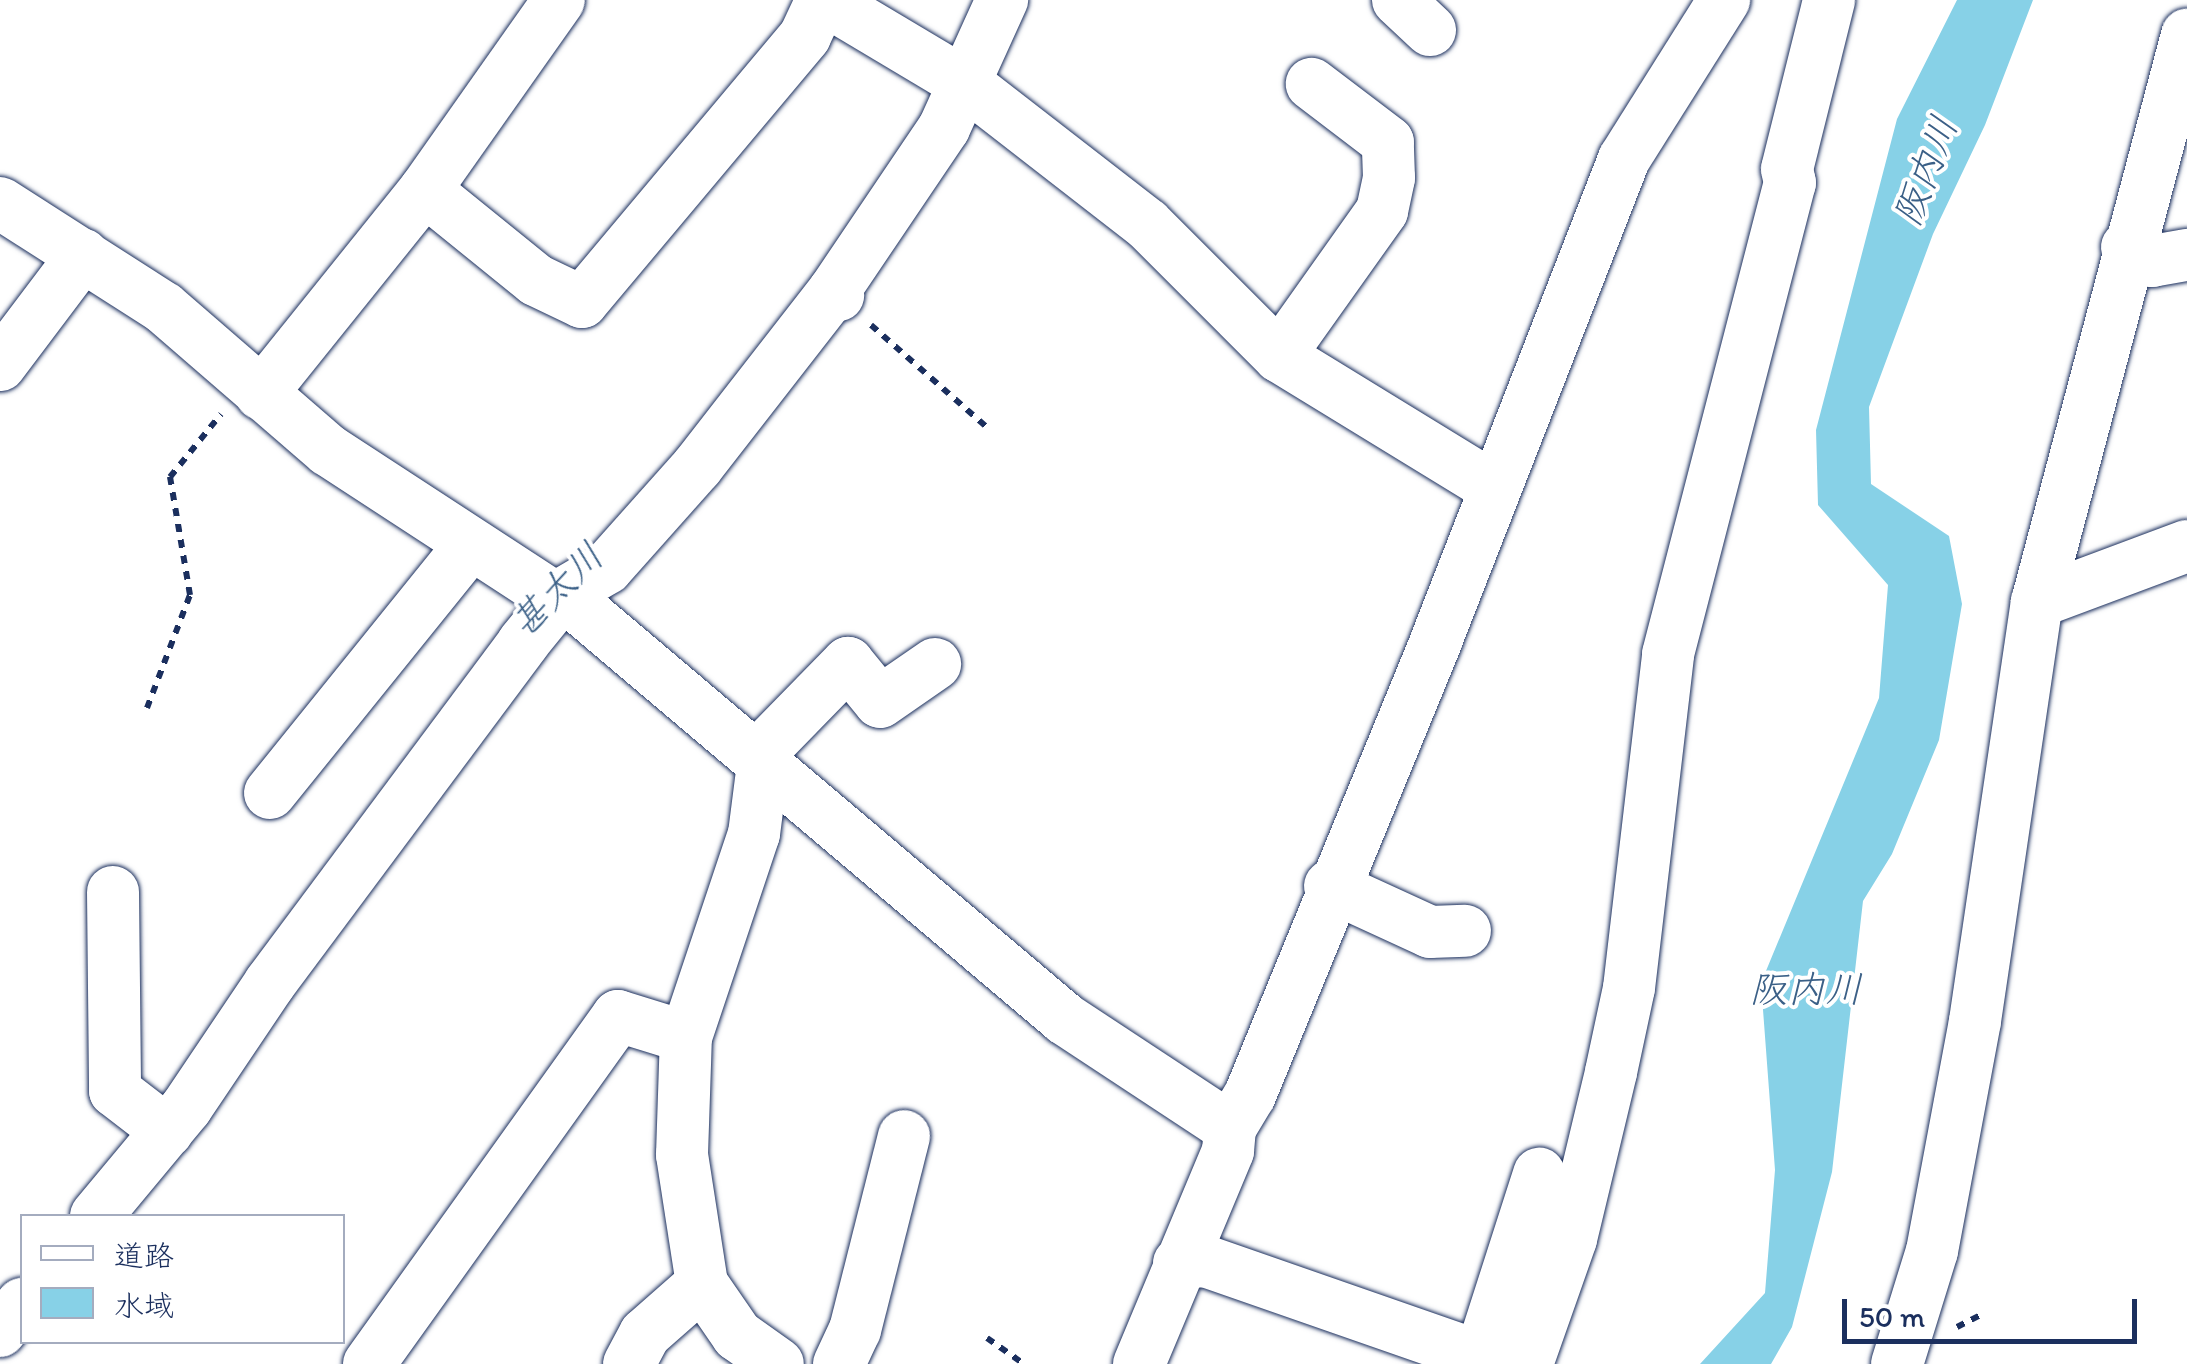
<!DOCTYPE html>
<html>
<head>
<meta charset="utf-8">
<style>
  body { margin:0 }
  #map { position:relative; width:2187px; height:1364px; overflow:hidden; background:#fff; font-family:Itim,"Klee One",sans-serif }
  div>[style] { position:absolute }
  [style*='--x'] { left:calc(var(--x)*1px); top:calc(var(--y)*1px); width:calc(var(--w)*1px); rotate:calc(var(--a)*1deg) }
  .water>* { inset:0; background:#87d1e7 }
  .path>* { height:6px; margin-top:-3px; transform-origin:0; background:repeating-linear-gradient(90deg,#1b2f5e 0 8px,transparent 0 16px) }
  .roads { filter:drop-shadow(0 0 2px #1b2f5e) drop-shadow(0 0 2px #1b2f5e) }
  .minor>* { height:52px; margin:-26px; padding:0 26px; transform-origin:26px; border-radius:26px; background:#fff }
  span { translate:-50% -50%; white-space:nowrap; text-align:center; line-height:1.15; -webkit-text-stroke:8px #fff; paint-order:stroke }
  .water-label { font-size:38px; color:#3b6087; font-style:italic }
  .legend { position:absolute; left:20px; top:1214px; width:325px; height:130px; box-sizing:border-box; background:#fff; border:2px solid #a4acbf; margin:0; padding:12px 18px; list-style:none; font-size:30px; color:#1b2f5e }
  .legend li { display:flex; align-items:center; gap:20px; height:50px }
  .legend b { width:50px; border:2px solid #a4acbf }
  .scale { position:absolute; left:1842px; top:1299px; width:295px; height:45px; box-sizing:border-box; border:5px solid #1b2f5e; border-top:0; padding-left:12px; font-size:30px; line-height:35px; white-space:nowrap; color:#1b2f5e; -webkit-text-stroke:8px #fff; paint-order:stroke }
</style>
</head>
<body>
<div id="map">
  <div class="water">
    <div style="clip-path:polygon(1957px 0,2033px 0,1985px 125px,1933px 234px,1869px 407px,1871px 484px,1949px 536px,1962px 604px,1939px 740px,1892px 854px,1863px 901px,1832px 1172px,1792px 1327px,1771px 1364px,1700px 1364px,1765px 1293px,1775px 1170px,1761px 983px,1879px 698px,1888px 585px,1818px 505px,1816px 430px,1897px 119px)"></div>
  </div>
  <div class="path">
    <div style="--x:871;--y:325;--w:159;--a:41.4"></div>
    <div style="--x:147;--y:708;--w:121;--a:-69.2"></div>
    <div style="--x:190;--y:595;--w:120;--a:-99.6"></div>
    <div style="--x:170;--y:477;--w:81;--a:-51"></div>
    <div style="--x:1957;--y:1327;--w:25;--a:-27"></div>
    <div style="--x:987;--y:1338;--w:45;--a:35.1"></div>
  </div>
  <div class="roads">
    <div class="minor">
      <div style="--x:825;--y:0;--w:168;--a:30.8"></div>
      <div style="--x:969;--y:86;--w:225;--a:37.8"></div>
      <div style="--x:1147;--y:224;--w:187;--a:45"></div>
      <div style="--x:1279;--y:356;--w:252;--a:31.5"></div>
      <div style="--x:1398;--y:0;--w:44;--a:43.2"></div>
      <div style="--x:425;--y:190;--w:143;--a:39"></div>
      <div style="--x:536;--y:280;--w:51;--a:25.6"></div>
      <div style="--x:582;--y:302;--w:347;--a:-50"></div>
      <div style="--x:805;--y:36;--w:40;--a:-65"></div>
      <div style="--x:0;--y:203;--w:195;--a:32.6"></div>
      <div style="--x:164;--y:308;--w:217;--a:40.9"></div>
      <div style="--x:328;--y:450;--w:275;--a:33.1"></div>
      <div style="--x:2127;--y:247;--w:29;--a:29"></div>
      <div style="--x:2152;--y:261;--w:36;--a:-10"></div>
      <div style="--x:834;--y:291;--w:197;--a:-56"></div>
      <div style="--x:944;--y:128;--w:141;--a:-65.6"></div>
      <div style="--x:1279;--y:356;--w:178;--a:-54.6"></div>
      <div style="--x:1382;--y:211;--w:34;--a:-78"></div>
      <div style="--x:1389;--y:178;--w:36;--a:-92"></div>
      <div style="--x:1388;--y:142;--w:96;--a:-142.7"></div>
      <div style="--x:0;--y:365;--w:138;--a:-53"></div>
      <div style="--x:261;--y:394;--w:262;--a:-51.2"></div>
      <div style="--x:425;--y:190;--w:232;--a:-54.8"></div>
      <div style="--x:563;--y:594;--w:658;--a:40.25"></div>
      <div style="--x:1065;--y:1019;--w:198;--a:33.4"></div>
      <div style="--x:2037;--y:602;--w:160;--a:-20.5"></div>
      <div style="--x:270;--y:793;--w:320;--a:-51.1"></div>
      <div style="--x:1330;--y:886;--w:110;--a:24.7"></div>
      <div style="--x:1430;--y:932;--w:35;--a:-2"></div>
      <div style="--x:113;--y:892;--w:199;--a:89.4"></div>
      <div style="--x:115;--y:1091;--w:66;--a:37.6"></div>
      <div style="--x:96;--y:1216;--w:141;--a:-50.2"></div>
      <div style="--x:186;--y:1108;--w:151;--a:-56.1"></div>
      <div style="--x:270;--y:983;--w:424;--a:-53.3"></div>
      <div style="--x:523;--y:643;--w:63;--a:-50.8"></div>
      <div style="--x:563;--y:594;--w:51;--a:-30.6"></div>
      <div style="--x:607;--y:568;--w:135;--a:-48.3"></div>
      <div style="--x:697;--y:467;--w:223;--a:-52.1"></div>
      <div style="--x:834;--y:291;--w:6;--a:45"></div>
      <div style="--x:1179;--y:1263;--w:26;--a:-4"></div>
      <div style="--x:1205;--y:1261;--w:291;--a:19.2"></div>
      <div style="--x:702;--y:1284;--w:62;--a:55.5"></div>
      <div style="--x:737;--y:1335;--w:50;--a:35.3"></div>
      <div style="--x:0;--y:1331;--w:35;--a:-51"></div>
      <div style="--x:369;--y:1364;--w:428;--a:-54.4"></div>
      <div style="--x:618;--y:1016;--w:71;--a:17.2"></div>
      <div style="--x:629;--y:1364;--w:34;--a:-62"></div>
      <div style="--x:645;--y:1334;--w:76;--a:-41.3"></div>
      <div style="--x:702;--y:1284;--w:131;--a:-98.8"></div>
      <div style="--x:682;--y:1155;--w:118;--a:-88.1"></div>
      <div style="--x:686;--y:1037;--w:214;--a:-71.5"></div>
      <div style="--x:754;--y:834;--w:87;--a:-82.7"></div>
      <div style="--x:765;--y:748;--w:119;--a:-45.7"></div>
      <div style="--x:848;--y:663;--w:50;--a:50.6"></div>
      <div style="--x:880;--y:702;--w:67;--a:-34.6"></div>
      <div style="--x:839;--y:1364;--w:38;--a:-65"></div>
      <div style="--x:855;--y:1330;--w:200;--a:-75.8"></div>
      <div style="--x:1139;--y:1364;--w:231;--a:-67.3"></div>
      <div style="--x:1228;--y:1151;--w:23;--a:-85"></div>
      <div style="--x:1230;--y:1128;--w:39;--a:-59"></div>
      <div style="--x:1250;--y:1095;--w:491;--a:-67.7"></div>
      <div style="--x:1436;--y:641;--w:517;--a:-68.69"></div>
      <div style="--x:1624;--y:159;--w:188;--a:-57.8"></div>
      <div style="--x:1478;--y:1364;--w:200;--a:-72.2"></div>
      <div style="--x:1527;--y:1364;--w:133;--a:-70.6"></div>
      <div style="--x:1571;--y:1239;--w:172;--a:-76.5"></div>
      <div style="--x:1611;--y:1072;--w:86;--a:-77.9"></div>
      <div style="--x:1629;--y:988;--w:336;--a:-83.3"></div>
      <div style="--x:1668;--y:654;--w:487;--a:-75.5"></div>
      <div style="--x:1790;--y:183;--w:14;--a:-102"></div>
      <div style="--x:1787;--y:169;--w:174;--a:-76"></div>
      <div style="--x:1897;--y:1364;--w:118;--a:-72.8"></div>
      <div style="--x:1932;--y:1251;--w:234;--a:-79.4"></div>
      <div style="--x:1975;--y:1021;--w:424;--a:-81.6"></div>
      <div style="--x:2037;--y:602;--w:587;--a:-75.18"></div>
    </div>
  </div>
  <div class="water-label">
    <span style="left:1926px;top:171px;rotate:-69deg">阪内川</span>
    <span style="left:557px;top:590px;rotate:-45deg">甚太川</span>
    <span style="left:1806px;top:990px">阪内川</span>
  </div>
  <ul class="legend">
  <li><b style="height:12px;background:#fff"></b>道路</li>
  <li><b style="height:28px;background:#87d1e7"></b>水域</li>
  </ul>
  <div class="scale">50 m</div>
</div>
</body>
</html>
